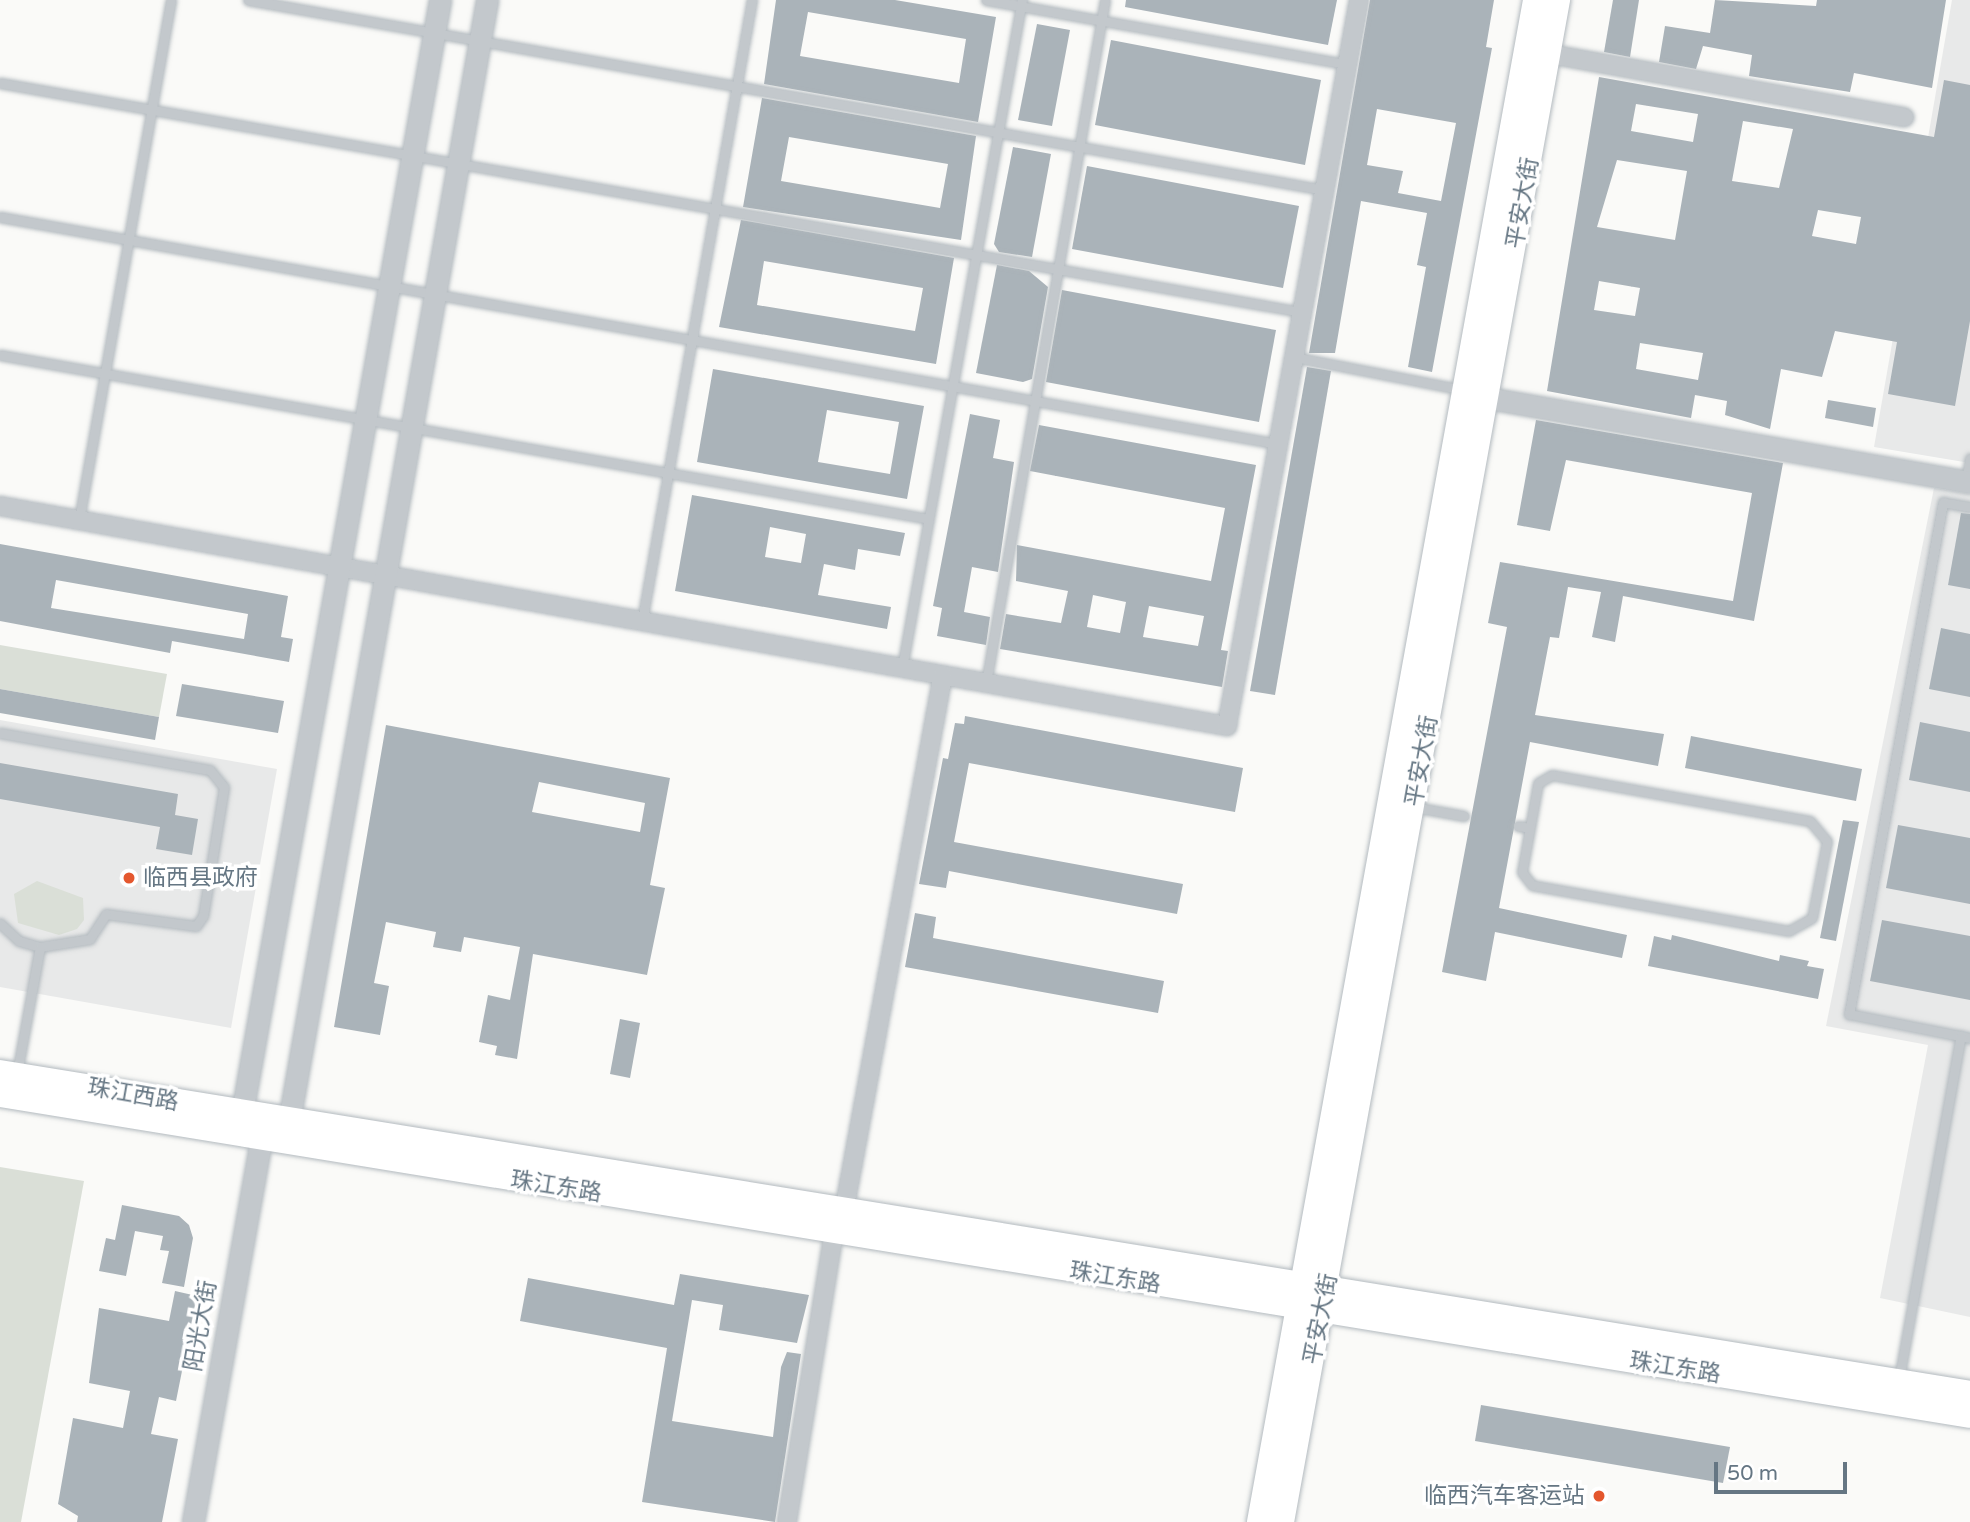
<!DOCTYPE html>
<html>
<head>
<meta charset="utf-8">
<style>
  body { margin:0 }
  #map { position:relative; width:1970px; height:1522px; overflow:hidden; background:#fafaf8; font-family:"Varela Round","Noto Sans SC",sans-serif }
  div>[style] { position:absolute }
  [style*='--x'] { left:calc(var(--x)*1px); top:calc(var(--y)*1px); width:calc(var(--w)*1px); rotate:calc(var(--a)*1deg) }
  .built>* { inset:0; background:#e8e9e9 }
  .green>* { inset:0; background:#dadfd7 }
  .building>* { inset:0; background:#aab3b9 }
  .roads { filter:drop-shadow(0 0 2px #b3babf) drop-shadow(0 0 2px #b3babf) }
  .service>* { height:9px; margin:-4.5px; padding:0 4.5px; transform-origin:4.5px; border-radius:4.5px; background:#c3c8cc }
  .minor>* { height:18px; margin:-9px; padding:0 9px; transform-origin:9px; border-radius:9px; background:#c3c8cc }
  .tertiary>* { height:21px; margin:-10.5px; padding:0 10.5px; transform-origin:10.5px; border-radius:10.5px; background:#c3c8cc }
  .secondary>* { height:24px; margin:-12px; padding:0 12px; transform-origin:12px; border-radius:12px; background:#fff }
  .dots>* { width:19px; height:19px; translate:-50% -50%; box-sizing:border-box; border:4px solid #fff; border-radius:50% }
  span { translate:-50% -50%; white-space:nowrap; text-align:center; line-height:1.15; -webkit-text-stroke:7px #fff; paint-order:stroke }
  .street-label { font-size:23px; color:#657683 }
  .poi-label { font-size:23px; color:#657683 }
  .left { translate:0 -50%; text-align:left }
  .right { translate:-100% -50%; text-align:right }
  .scale { position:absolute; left:1714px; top:1462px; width:133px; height:32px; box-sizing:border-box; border:4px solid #657683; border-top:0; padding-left:9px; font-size:21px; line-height:24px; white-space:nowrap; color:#657683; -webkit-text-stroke:5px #fff; paint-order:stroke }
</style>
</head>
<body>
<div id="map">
  <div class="built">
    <div style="clip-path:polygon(1952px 0,1970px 0,1970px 463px,1874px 447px)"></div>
    <div style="clip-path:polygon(1934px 488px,1970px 494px,1970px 1317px,1880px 1298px,1928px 1045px,1826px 1026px)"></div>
    <div style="clip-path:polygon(0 720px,277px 769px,231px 1028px,0 987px)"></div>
  </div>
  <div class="green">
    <div style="clip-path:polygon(0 645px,167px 674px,159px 717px,0 689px)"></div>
    <div style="clip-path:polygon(37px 881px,83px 898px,84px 920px,77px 929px,59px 935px,18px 923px,14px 894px)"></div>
    <div style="clip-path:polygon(0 1167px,84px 1181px,21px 1522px,0 1522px)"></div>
  </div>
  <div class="building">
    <div style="clip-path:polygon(evenodd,776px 0,895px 0,996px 17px,978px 122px,764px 84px,776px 0,808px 12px,966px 39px,959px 83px,800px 56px,808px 12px)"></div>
    <div style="clip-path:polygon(1126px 0,1337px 0,1328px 45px,1125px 7px)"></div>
    <div style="clip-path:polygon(evenodd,1370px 0,1494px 0,1486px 47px,1492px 48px,1432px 372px,1408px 367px,1426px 267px,1417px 265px,1427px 213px,1361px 201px,1335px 353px,1309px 353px,1370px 0,1377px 109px,1456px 123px,1441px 201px,1398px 193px,1403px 171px,1367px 165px,1377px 109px)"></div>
    <div style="clip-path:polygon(1613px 0,1639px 0,1630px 57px,1604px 52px)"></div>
    <div style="clip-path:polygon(1715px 0,1816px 6px,1817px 0,1946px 0,1932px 88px,1854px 73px,1850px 92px,1749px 76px,1752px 55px,1703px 46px,1696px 69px,1659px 62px,1665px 26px,1710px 33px)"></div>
    <div style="clip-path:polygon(1037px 24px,1070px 30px,1052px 126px,1018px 120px)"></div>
    <div style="clip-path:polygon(1111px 40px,1321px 80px,1305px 165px,1095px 125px)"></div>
    <div style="clip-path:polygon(evenodd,1599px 77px,1934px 137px,1944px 80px,1970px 85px,1970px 321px,1955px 406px,1888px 394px,1897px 342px,1835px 331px,1822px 377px,1781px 369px,1770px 429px,1725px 415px,1727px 401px,1695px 395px,1691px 418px,1547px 391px,1599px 77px,1636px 104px,1698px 114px,1693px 142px,1631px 131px,1636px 104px,1599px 77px,1743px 121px,1793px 129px,1779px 188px,1732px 181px,1743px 121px,1599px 77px,1617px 160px,1687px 171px,1675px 240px,1597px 227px,1617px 160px,1599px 77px,1818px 210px,1861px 217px,1856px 244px,1812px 236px,1818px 210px,1599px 77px,1599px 281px,1640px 288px,1635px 316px,1594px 310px,1599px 281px,1599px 77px,1640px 343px,1703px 353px,1698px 380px,1636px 369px,1640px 343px)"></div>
    <div style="clip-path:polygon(evenodd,762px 98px,976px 136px,961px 240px,743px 207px,762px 98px,789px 137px,948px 164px,940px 208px,781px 181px,789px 137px)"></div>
    <div style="clip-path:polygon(1013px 147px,1051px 154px,1032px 257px,999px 252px,994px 244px)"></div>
    <div style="clip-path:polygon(1087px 166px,1299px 206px,1283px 288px,1072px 249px)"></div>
    <div style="clip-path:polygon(evenodd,741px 220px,954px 258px,936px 364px,719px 327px,741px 220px,764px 261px,923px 288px,915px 331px,757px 305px,764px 261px)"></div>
    <div style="clip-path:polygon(997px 265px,1029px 271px,1048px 287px,1032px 379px,1023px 382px,976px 373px)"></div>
    <div style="clip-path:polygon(1062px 290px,1276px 330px,1259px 422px,1046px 382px)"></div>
    <div style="clip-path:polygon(1307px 367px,1331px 371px,1275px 695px,1250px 691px)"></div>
    <div style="clip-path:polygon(evenodd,713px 369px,924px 406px,907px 499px,697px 462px,713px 369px,827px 410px,899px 422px,890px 474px,818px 462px,827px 410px)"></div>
    <div style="clip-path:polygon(1828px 400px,1876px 408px,1873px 427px,1825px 418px)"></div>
    <div style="clip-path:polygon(970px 414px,1000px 420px,993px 458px,1014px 462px,998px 572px,972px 567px,964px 612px,990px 617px,986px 645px,937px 636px,942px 608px,933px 606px)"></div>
    <div style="clip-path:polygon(1536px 420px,1783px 463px,1754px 621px,1623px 596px,1615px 642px,1592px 637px,1601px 592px,1568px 587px,1559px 638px,1550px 637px,1535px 715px,1664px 734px,1658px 766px,1530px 742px,1499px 908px,1627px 935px,1622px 958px,1495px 932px,1486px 981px,1442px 972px,1507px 627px,1488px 623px,1500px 562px,1733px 601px,1752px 493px,1566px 460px,1550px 531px,1517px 525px)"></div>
    <div style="clip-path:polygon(evenodd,1039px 425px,1256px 465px,1221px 650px,1228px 651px,1222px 687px,1000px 649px,1006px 614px,1061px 623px,1068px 591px,1016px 581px,1017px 545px,1211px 581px,1225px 508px,1030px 471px,1039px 425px,1093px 595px,1126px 602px,1120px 633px,1087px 627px,1093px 595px,1039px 425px,1149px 606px,1204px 616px,1198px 646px,1143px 637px,1149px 606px)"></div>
    <div style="clip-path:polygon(evenodd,692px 495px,905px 533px,900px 556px,858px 549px,855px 570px,824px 564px,818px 595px,891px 607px,887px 629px,675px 591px,692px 495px,770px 527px,806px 534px,801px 563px,765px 557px,770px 527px)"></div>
    <div style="clip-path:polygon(1961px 513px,1970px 514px,1970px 589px,1948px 585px)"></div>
    <div style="clip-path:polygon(evenodd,0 544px,288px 596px,281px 637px,293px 639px,289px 662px,172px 641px,170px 653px,0 621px,0 544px,56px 580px,248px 614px,244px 639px,51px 608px,56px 580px)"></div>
    <div style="clip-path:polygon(1941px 628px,1970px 634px,1970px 697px,1929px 689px)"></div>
    <div style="clip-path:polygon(182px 684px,284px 701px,278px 733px,176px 716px)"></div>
    <div style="clip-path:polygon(0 689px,159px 717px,155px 740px,0 713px)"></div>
    <div style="clip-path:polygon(965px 716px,1243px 768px,1235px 812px,969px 763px,954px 842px,1183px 884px,1177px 914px,949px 871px,946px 888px,919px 884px,943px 758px,948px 759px,955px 723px,964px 724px)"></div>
    <div style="clip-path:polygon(1920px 722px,1970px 732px,1970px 792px,1909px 780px)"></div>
    <div style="clip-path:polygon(evenodd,386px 725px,670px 778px,650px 885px,665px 888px,647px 975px,533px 954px,517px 1059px,495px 1055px,497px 1046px,479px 1042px,488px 995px,510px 1000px,520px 947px,464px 937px,461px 952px,433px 947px,436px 932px,386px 922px,374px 983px,389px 986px,380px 1035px,334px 1027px,386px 725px,539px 782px,645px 803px,640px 832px,532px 812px,539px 782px)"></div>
    <div style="clip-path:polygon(1691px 736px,1862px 769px,1856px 801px,1685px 768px)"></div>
    <div style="clip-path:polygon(0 763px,178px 794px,175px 815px,198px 819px,192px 855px,156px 849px,160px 827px,0 799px)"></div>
    <div style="clip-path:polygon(1843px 820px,1859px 822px,1836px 941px,1820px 938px)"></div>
    <div style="clip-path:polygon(1898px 825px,1970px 838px,1970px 904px,1886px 888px)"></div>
    <div style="clip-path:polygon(915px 913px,936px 917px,933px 938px,1164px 981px,1158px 1013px,905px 967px)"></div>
    <div style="clip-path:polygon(1882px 920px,1970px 936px,1970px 1000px,1870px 981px)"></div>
    <div style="clip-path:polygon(1672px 935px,1779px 961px,1780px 955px,1809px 961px,1807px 966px,1824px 969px,1818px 999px,1648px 966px,1654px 936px,1671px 940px)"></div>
    <div style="clip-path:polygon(620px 1019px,640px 1023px,630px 1078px,610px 1074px)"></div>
    <div style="clip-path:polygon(122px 1205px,179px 1216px,189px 1225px,193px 1238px,184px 1287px,162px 1283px,169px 1251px,160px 1250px,163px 1236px,135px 1231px,126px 1276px,99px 1271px,106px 1238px,115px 1240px)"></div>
    <div style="clip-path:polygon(680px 1274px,809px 1295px,797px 1343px,719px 1330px,723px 1305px,692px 1300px,672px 1421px,773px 1437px,781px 1367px,787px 1352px,801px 1354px,775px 1522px,642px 1502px,667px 1348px,520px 1321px,528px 1278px,674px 1305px)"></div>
    <div style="clip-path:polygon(175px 1291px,197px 1296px,176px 1401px,159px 1397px,151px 1434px,178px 1439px,162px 1522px,77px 1522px,78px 1516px,58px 1504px,73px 1418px,123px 1428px,130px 1391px,89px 1383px,99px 1308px,169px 1321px)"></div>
    <div style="clip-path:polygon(1481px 1405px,1730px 1447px,1723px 1483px,1475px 1441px)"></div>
  </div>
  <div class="roads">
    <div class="service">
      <div style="--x:248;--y:0;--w:1093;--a:10.01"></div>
      <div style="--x:986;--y:0;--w:367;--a:10.1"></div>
      <div style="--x:0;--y:83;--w:1322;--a:9.98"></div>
      <div style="--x:0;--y:217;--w:1298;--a:10.07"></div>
      <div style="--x:0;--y:355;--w:943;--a:10.01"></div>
      <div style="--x:1294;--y:357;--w:173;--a:11"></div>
      <div style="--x:1966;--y:481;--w:23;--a:-80"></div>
      <div style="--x:1970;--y:507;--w:27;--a:-170"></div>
      <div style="--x:1943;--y:502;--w:521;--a:100.4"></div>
      <div style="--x:1849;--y:1014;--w:123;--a:11.2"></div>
      <div style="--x:79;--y:520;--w:528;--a:-79.97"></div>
      <div style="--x:642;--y:621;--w:631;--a:-79.96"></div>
      <div style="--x:902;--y:668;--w:679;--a:-79.82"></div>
      <div style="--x:986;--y:683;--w:693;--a:-80.12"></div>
      <div style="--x:0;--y:733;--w:213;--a:10"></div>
      <div style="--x:210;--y:770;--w:22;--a:51"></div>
      <div style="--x:224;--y:787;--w:131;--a:99.2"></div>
      <div style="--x:203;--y:916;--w:12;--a:125"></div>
      <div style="--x:196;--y:926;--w:91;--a:-172.4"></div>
      <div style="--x:106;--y:914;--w:30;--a:123"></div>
      <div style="--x:90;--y:939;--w:51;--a:170.9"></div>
      <div style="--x:40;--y:947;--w:22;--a:-164"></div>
      <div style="--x:19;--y:941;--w:26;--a:-137"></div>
      <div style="--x:1552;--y:775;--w:262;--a:10.1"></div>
      <div style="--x:1810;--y:821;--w:26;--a:50"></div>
      <div style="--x:1827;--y:841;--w:78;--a:101"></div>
      <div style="--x:1812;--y:918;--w:26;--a:151"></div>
      <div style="--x:1789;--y:931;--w:261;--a:-169.9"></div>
      <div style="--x:1532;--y:885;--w:16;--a:-128"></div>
      <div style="--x:1522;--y:872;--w:90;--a:-79.8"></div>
      <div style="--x:1538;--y:783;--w:16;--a:-30"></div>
      <div style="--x:1414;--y:807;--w:51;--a:10.2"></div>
      <div style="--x:1518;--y:826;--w:12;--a:9"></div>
      <div style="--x:17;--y:1073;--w:128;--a:-79.7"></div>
      <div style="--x:1899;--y:1379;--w:349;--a:-79.8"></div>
    </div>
    <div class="minor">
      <div style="--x:1549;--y:54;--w:361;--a:10.1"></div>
      <div style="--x:0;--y:506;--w:1247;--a:10.17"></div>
      <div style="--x:1227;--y:726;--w:738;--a:-79.7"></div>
      <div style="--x:844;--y:1211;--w:545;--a:-79.54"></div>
      <div style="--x:787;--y:1522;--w:294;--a:-80.8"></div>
    </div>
    <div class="tertiary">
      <div style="--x:1488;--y:398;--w:489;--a:9.9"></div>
      <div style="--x:242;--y:1113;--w:1130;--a:-79.91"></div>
      <div style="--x:289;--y:1121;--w:1138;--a:-79.98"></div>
      <div style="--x:193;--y:1522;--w:389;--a:-79.9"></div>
    </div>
    <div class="secondary">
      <div style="--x:0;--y:1072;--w:1996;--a:9.25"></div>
      <div style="--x:0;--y:1095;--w:1996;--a:9.25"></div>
      <div style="--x:1259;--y:1522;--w:1547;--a:-79.72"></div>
      <div style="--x:1282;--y:1522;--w:1547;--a:-79.72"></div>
    </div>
  </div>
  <div class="dots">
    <div style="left:129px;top:878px;background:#e4572e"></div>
    <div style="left:1599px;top:1496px;background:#e4572e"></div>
  </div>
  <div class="street-label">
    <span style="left:1523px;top:203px;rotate:-80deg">平安大街</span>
    <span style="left:1422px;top:761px;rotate:-80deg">平安大街</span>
    <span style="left:133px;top:1095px;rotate:10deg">珠江西路</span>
    <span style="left:556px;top:1187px;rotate:9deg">珠江东路</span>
    <span style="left:1115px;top:1278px;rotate:9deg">珠江东路</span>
    <span style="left:1321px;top:1319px;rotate:-79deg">平安大街</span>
    <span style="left:201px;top:1326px;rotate:-80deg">阳光大街</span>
    <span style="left:1675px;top:1368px;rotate:9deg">珠江东路</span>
  </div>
  <div class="poi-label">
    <span class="left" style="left:143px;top:878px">临西县政府</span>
    <span class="right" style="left:1585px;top:1496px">临西汽车客运站</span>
  </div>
  <div class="scale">50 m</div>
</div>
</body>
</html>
